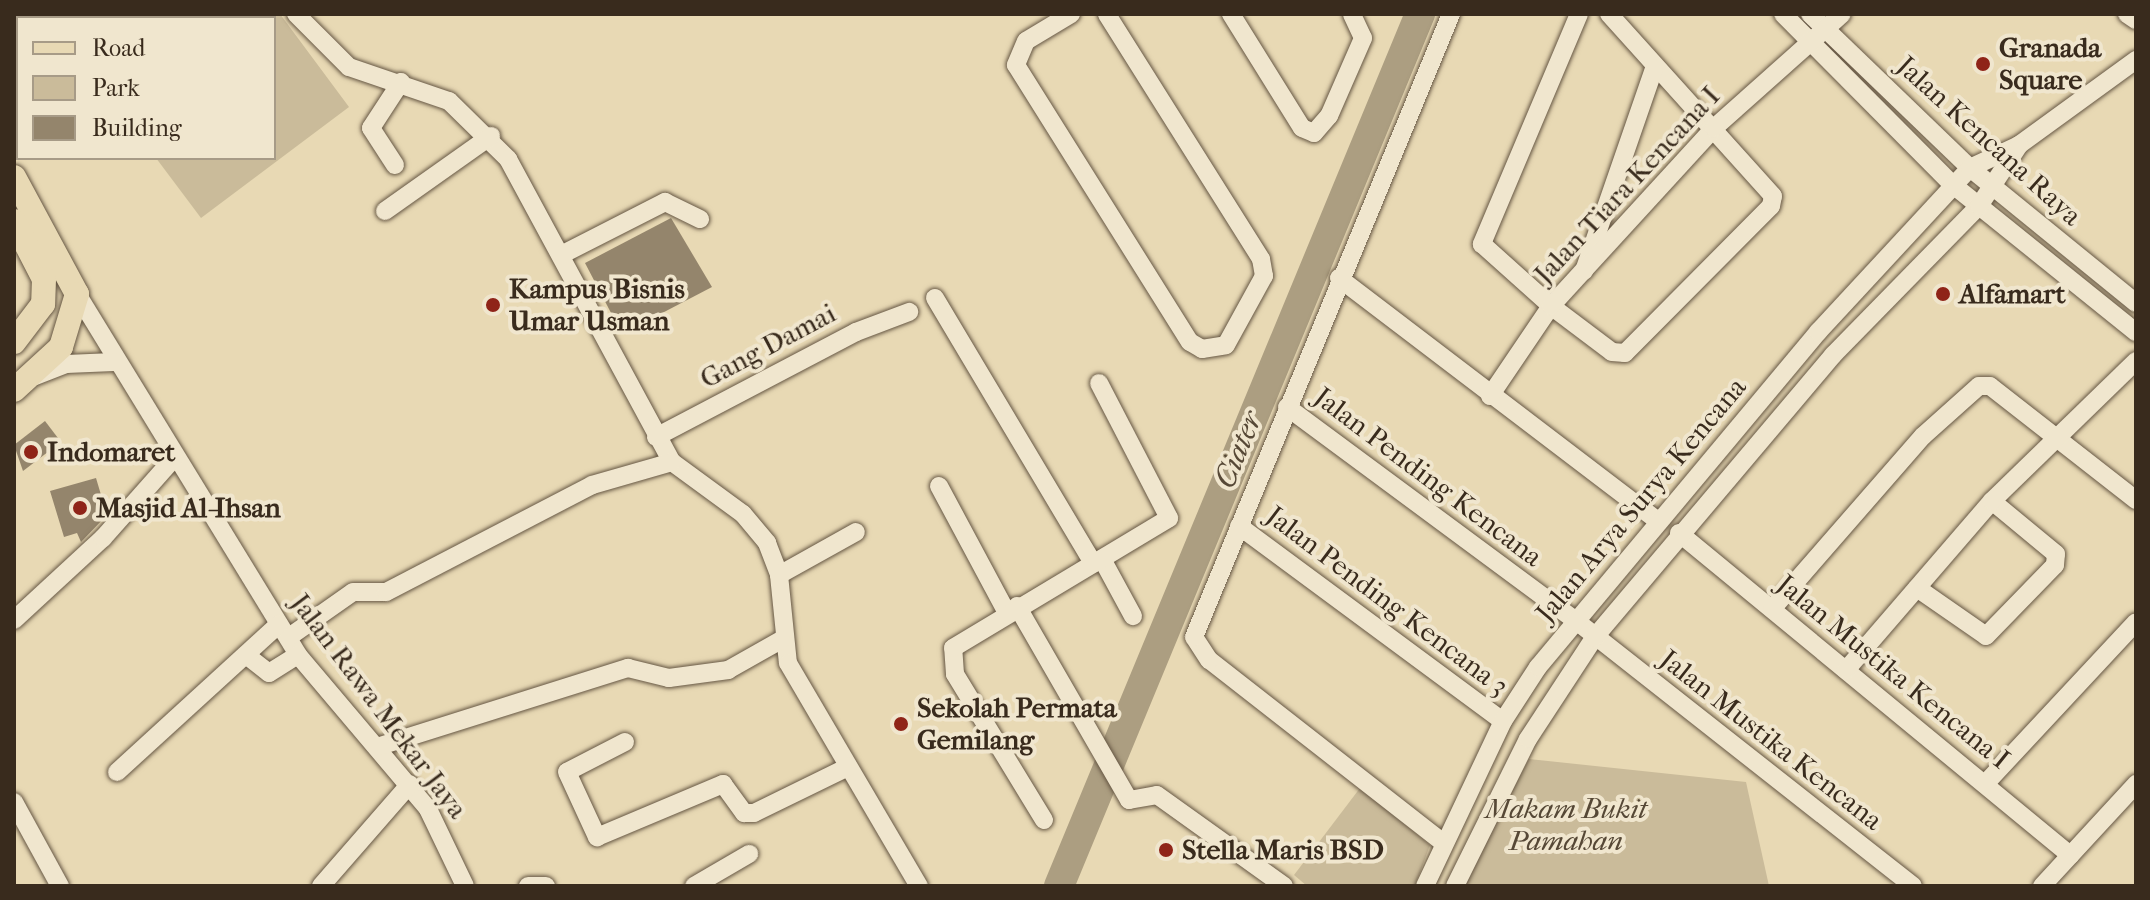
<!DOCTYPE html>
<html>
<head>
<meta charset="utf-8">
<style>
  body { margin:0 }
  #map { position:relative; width:2150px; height:900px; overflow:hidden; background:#e8d9b4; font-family:"IM FELL French Canon",serif }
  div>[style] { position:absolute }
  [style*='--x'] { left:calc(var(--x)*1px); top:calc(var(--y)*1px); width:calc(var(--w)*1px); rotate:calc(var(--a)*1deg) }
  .green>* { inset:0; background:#cabb9a }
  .river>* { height:30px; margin:-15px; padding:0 15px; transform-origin:15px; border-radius:15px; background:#ac9e81 }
  .building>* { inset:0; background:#94856c }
  .roads { filter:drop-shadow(0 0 2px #655643) drop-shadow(0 0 2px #655643) }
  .minor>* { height:18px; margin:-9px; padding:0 9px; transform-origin:9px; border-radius:9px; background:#f0e6ce }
  .major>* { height:24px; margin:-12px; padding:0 12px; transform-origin:12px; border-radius:12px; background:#e8d9b4 }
  .dots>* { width:22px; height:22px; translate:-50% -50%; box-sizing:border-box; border:4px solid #f0e6ce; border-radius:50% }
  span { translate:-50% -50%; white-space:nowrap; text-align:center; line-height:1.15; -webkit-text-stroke:8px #f0e6ce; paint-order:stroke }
  .poi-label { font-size:28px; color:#392b1d; font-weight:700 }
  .left { translate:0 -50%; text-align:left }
  .street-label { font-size:28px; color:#392b1d }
  .park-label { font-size:28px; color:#564836; font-style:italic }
  .water-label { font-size:30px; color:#564836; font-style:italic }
  .frame { position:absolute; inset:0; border:16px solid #392b1d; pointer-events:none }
  .legend { position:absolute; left:16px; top:16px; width:260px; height:144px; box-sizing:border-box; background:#f0e6ce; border:2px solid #a79b87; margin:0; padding:10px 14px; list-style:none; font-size:24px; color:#392b1d }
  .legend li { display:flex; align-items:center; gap:16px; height:40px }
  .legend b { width:40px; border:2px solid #a79b87 }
</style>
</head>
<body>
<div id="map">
  <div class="green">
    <div style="clip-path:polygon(210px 14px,280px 14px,349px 107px,201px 218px,156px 158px,274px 158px,274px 18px,205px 18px)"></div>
    <div style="clip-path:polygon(1529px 759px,1746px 782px,1769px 886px,1463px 886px)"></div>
    <div style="clip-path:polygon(1360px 788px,1430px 845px,1415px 886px,1307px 886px,1294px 875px)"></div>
  </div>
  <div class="river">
    <div style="--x:1059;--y:886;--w:944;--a:-67.51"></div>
  </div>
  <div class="building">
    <div style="clip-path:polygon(671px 218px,712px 287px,622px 334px,585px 263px)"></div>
    <div style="clip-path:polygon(45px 421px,61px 442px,23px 471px,14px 445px)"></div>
    <div style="clip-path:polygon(96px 478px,107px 515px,81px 542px,77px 533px,64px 537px,50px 491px)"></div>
  </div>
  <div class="roads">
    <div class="minor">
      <div style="--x:296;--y:14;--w:75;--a:45"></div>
      <div style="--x:349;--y:67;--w:106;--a:18.8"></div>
      <div style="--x:449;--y:101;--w:83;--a:44.5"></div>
      <div style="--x:508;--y:159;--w:345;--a:61.6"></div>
      <div style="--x:672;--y:462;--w:88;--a:36.2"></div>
      <div style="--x:743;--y:514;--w:38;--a:50"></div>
      <div style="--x:767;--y:543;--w:34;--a:69"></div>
      <div style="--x:779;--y:575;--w:88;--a:84.2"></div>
      <div style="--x:788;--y:663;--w:259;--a:59.6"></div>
      <div style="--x:1071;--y:14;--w:52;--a:149"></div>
      <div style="--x:1026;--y:41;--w:26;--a:113"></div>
      <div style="--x:1016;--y:65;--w:327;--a:57.9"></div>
      <div style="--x:1190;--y:342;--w:14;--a:30"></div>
      <div style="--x:1202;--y:349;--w:24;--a:-9"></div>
      <div style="--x:1226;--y:345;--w:79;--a:-61.2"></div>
      <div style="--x:1264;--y:276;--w:17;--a:-100"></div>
      <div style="--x:1261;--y:259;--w:289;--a:-122.2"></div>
      <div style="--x:1231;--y:14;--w:134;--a:58.1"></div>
      <div style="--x:1302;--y:128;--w:13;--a:23"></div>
      <div style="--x:1314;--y:133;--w:23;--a:-49"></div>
      <div style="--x:1329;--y:116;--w:85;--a:-66.4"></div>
      <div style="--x:1363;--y:38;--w:26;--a:-115"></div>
      <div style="--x:1579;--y:14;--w:250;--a:112.9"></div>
      <div style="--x:1482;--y:244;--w:93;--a:41.9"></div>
      <div style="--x:1551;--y:306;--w:76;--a:37"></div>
      <div style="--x:1612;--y:352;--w:13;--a:4"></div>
      <div style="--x:1625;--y:353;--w:207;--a:-45.2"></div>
      <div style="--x:1771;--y:206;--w:10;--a:-79"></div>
      <div style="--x:1773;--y:196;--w:245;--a:-132"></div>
      <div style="--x:1783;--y:14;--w:241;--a:45.2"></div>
      <div style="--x:1953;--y:185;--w:235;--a:38.8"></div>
      <div style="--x:1810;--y:14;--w:222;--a:43.9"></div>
      <div style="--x:1970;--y:168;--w:214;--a:39.1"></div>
      <div style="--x:2127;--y:14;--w:11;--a:34"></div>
      <div style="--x:395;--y:165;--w:44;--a:-123"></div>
      <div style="--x:371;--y:128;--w:55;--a:-56.9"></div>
      <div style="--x:385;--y:211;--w:130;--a:-35.3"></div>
      <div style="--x:561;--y:255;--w:117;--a:-27"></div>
      <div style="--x:665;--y:202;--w:39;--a:26"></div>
      <div style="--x:1584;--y:271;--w:214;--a:-70.9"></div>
      <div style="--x:1339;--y:278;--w:402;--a:37.3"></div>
      <div style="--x:77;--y:294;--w:423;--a:58.5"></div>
      <div style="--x:298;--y:655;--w:202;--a:49.8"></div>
      <div style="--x:428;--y:809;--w:85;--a:64.3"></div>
      <div style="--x:935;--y:298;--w:309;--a:59.2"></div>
      <div style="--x:35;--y:376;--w:33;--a:-21"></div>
      <div style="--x:66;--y:364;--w:48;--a:-2.4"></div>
      <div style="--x:1490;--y:396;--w:109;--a:-55.9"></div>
      <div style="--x:1551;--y:306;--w:241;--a:-47.5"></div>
      <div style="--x:1714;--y:128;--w:171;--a:-41.7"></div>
      <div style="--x:1287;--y:407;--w:358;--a:36.5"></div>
      <div style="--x:1575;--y:620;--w:430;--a:38.2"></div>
      <div style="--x:656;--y:437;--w:226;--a:-27.7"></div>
      <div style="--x:856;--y:332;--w:57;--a:-20.7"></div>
      <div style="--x:939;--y:486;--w:142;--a:61.8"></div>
      <div style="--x:1239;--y:526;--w:328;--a:36.5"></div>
      <div style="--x:1679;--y:533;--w:507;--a:39.47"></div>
      <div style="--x:1102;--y:559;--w:65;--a:61.5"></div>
      <div style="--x:779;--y:575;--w:88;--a:-29.2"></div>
      <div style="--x:1917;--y:588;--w:84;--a:34.8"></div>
      <div style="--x:1986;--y:636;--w:99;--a:-45.8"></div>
      <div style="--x:2055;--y:565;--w:11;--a:-85"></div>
      <div style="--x:2056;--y:554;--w:83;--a:-140.4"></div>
      <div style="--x:1017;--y:606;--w:224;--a:60"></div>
      <div style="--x:1129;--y:800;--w:28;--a:-10"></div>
      <div style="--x:1157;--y:795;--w:156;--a:35.6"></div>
      <div style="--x:1772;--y:609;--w:230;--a:-48.9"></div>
      <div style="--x:1923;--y:436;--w:75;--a:-41.8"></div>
      <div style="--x:1979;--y:386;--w:11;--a:0"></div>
      <div style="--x:1990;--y:386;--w:185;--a:38"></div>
      <div style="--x:14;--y:620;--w:121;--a:-42.7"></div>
      <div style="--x:103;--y:538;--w:107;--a:-48.4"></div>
      <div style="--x:289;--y:637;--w:78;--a:-35.1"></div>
      <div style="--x:353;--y:592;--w:33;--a:0"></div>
      <div style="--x:386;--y:592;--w:232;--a:-27.4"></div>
      <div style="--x:592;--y:485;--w:83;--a:-16"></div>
      <div style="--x:246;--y:655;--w:29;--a:38"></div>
      <div style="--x:269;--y:673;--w:34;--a:-32"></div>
      <div style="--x:1846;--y:670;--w:223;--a:-49.2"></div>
      <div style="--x:1992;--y:501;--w:201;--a:-44.2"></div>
      <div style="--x:625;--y:742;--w:65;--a:152.7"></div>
      <div style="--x:567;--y:772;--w:72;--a:65.2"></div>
      <div style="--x:597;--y:837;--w:137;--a:-22.8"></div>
      <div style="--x:723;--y:784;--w:36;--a:54"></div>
      <div style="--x:744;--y:813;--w:10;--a:0"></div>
      <div style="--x:754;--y:813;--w:105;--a:-26.1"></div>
      <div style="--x:380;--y:746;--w:260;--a:-17.5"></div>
      <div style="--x:628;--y:668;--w:42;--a:13.7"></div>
      <div style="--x:669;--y:678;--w:60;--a:-7.7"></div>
      <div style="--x:728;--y:670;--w:61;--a:-29.5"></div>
      <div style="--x:117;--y:772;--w:219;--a:-42.4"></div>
      <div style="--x:1985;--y:784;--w:221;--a:-47"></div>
      <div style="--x:14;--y:802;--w:96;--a:61.3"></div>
      <div style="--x:1044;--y:820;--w:171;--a:-121.4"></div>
      <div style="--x:955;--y:674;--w:26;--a:-94"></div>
      <div style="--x:953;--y:648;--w:252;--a:-31"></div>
      <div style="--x:1169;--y:518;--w:152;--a:-117.4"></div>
      <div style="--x:1441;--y:841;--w:294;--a:-142"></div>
      <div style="--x:1209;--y:660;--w:27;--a:-123"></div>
      <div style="--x:1194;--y:637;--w:674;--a:-67.58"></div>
      <div style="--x:321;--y:886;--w:135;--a:-48.9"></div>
      <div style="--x:528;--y:886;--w:18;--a:0"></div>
      <div style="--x:694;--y:886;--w:64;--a:-30.2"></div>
      <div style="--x:1425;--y:886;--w:183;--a:-64.7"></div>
      <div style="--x:1503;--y:721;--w:64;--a:-57.1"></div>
      <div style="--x:1538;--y:667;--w:437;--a:-50.1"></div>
      <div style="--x:1818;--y:332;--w:224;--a:-47.2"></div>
      <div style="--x:1970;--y:168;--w:54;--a:-25.1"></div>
      <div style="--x:2019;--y:145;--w:145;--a:-36"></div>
      <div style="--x:1455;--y:886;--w:164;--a:-63.6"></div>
      <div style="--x:1528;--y:739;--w:121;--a:-56.8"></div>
      <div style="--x:1594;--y:638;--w:370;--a:-49.8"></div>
      <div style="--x:1833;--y:355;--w:209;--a:-45.6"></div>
      <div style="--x:1979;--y:206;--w:73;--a:-56.7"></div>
      <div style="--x:2042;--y:886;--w:139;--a:-47.3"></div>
    </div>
    <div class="major">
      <div style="--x:54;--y:18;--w:6;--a:-45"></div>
      <div style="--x:14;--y:21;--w:10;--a:-45"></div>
      <div style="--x:14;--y:58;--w:6;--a:-45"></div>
      <div style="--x:14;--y:177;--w:133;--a:61.7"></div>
      <div style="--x:77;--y:294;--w:55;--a:106.8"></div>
      <div style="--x:61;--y:347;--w:64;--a:137.5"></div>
      <div style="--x:14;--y:221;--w:65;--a:62.7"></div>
      <div style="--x:44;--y:279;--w:25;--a:92"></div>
      <div style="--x:43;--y:304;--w:48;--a:127.3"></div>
    </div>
  </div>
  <div class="dots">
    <div style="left:1983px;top:64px;background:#8f2418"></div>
    <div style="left:1943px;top:294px;background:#8f2418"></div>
    <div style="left:493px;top:305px;background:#8f2418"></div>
    <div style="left:31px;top:452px;background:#8f2418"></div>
    <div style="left:80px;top:508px;background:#8f2418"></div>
    <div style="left:901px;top:724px;background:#8f2418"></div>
    <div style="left:1166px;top:850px;background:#8f2418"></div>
  </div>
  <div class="poi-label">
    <span class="left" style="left:1999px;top:64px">Granada<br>Square</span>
    <span class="left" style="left:509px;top:305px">Kampus Bisnis<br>Umar Usman</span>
    <span class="left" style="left:1959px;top:294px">Alfamart</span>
    <span class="left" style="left:47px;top:452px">Indomaret</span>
    <span class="left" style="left:96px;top:508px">Masjid Al-Ihsan</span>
    <span class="left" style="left:917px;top:724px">Sekolah Permata<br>Gemilang</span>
    <span class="left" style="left:1182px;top:850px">Stella Maris BSD</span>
  </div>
  <div class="street-label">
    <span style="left:1989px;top:141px;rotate:42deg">Jalan Kencana Raya</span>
    <span style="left:1627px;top:185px;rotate:-47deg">Jalan Tiara Kencana I</span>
    <span style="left:768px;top:346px;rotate:-28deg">Gang Damai</span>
    <span style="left:1428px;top:477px;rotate:37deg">Jalan Pending Kencana</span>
    <span style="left:1641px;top:500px;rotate:-50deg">Jalan Arya Surya Kencana</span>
    <span style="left:1387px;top:601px;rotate:37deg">Jalan Pending Kencana 3</span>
    <span style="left:1893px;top:672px;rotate:39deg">Jalan Mustika Kencana I</span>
    <span style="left:379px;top:706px;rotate:53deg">Jalan Rawa Mekar Jaya</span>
    <span style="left:1771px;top:740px;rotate:38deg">Jalan Mustika Kencana</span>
  </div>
  <div class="park-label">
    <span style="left:1566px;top:825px">Makam Bukit<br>Pamahan</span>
  </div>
  <div class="water-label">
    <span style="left:1239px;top:450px;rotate:-68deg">Ciater</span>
  </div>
  <div class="frame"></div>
  <ul class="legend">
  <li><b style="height:10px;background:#e8d9b4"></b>Road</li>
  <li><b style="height:22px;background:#cabb9a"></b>Park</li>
  <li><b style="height:22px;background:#94856c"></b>Building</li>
  </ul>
</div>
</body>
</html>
